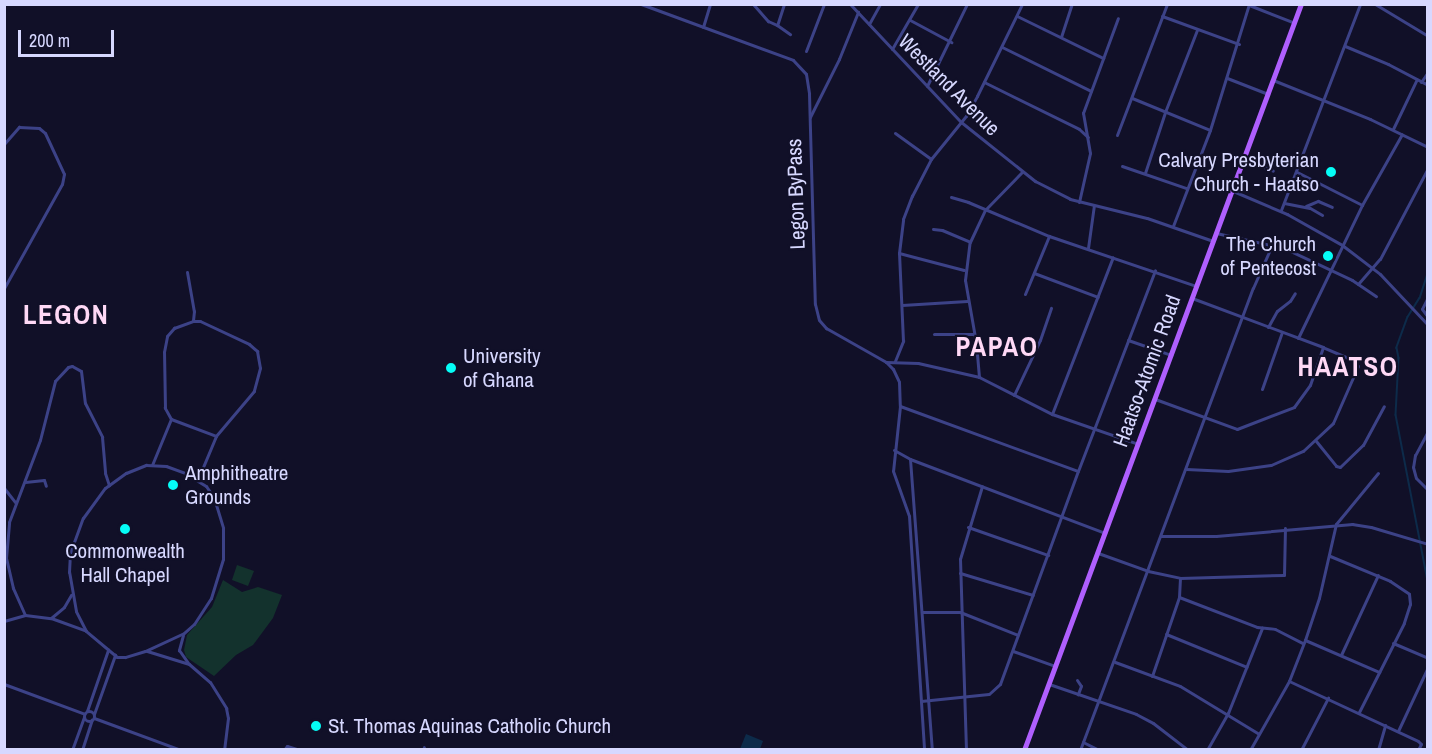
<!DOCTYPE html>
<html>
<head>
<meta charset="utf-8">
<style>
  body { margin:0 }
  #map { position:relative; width:1432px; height:754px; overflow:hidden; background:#111028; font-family:"Archivo Narrow",sans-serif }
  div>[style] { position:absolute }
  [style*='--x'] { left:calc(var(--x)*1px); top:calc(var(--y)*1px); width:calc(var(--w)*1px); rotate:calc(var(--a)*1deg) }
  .green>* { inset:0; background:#13322d }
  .water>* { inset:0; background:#0d2b4a }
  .stream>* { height:1.5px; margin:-0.75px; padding:0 0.75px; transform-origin:0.75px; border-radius:0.75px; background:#0d2b4a }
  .minor>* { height:3px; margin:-1.5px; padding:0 1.5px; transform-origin:1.5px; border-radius:1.5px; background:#3c4287 }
  .minor>.ring { margin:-1.5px; padding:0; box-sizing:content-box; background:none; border:3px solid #3c4287; border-radius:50% }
  .major>* { height:4.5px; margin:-2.25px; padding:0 2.25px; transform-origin:2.25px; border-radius:2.25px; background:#af5ffe }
  .dots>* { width:16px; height:16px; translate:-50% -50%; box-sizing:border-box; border:3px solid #111028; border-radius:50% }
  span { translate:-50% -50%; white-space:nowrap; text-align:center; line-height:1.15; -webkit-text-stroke:4.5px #111028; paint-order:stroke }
  .street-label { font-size:21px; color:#d7d8ff }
  .poi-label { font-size:21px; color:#d7d8ff }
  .right { translate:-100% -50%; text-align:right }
  .left { translate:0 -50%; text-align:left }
  .district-label { font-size:27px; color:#ffd9f6; font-weight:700; letter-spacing:1.5px }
  .frame { position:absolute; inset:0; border:6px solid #d7d8ff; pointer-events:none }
  .scale { position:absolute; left:18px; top:30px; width:96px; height:27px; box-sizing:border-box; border:3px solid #d7d8ff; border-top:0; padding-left:8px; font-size:18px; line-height:21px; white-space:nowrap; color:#d7d8ff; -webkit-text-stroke:4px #111028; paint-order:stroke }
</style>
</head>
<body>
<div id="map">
  <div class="green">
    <div style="clip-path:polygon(237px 565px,254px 571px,248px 586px,232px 580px)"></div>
    <div style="clip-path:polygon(223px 580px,242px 592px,258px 587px,282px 595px,273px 618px,253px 645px,236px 655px,214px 676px,186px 657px,184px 650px,187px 635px,212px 607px)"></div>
  </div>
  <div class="water">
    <div style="clip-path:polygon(746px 734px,763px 741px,760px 749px,740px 749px)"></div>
  </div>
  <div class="stream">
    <div style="--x:1428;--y:274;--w:25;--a:108"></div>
    <div style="--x:1420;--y:298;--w:22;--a:122"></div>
    <div style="--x:1408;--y:317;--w:33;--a:110"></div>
    <div style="--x:1397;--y:348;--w:10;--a:79"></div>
    <div style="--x:1399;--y:358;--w:57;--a:93"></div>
    <div style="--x:1396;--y:415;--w:169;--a:79.1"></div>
  </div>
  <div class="minor">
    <div style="--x:641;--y:4;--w:162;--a:20.2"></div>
    <div style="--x:793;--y:60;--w:19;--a:47"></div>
    <div style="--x:806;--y:74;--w:20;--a:81"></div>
    <div style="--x:809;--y:94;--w:210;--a:88.4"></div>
    <div style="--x:815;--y:304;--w:16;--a:76"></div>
    <div style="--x:819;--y:320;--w:11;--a:49"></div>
    <div style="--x:826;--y:328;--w:69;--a:29.5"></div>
    <div style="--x:886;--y:362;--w:10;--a:45"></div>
    <div style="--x:893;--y:369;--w:14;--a:65"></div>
    <div style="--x:899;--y:382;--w:24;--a:88"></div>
    <div style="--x:900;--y:406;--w:65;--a:96.1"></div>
    <div style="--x:893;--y:471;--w:48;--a:70.4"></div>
    <div style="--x:909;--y:516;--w:234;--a:86.3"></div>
    <div style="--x:753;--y:4;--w:23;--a:49"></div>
    <div style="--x:768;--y:21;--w:10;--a:24"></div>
    <div style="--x:784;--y:4;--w:22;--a:108"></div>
    <div style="--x:777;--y:25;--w:16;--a:35"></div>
    <div style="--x:850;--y:4;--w:162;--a:46.8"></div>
    <div style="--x:961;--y:122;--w:95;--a:38.6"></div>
    <div style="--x:1035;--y:181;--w:39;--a:27"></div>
    <div style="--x:1070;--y:199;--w:79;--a:13.9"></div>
    <div style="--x:1147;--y:218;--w:70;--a:19.2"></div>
    <div style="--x:1375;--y:4;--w:62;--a:31.1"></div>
    <div style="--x:1249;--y:5;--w:49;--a:21.4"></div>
    <div style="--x:1017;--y:16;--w:96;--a:26"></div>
    <div style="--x:1162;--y:16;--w:82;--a:20"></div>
    <div style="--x:910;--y:20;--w:47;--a:28.2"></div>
    <div style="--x:869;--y:24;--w:23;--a:-61"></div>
    <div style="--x:703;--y:27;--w:24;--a:-73"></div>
    <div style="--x:1061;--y:37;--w:35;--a:-72"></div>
    <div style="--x:1345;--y:46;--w:47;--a:22.7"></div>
    <div style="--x:1388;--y:64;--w:45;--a:27.7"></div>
    <div style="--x:1002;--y:47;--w:99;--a:26.3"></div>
    <div style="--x:892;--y:49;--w:52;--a:-60"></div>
    <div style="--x:806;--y:51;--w:50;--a:-69"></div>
    <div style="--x:1227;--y:78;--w:44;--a:21.3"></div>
    <div style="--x:1273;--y:80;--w:105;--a:21.9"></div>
    <div style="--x:1370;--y:119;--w:64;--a:25.8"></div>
    <div style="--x:984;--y:82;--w:106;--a:26.3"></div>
    <div style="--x:1079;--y:129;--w:12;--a:42"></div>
    <div style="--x:1421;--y:82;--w:12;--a:-55"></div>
    <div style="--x:927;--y:86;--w:91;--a:-64"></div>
    <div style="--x:1132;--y:98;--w:84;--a:22.3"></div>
    <div style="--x:810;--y:117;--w:65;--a:-63.4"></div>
    <div style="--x:839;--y:59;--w:51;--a:-68"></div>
    <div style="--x:1393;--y:129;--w:55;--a:-64.4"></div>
    <div style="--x:895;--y:133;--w:44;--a:35.8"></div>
    <div style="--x:1117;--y:135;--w:140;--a:-69.1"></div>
    <div style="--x:4;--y:144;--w:23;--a:-49"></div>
    <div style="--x:19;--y:127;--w:20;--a:3"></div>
    <div style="--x:39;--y:128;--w:8;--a:40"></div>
    <div style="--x:45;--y:133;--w:45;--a:65.1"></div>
    <div style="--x:64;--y:174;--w:10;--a:101"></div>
    <div style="--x:62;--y:184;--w:119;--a:119.1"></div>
    <div style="--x:1244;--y:159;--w:31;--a:22"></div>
    <div style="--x:1122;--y:166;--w:68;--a:19"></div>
    <div style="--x:1297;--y:172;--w:73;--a:26.9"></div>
    <div style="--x:1145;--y:173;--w:64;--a:-71.8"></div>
    <div style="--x:1165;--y:112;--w:88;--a:-68.7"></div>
    <div style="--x:1233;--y:191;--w:59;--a:23.1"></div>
    <div style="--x:1287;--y:214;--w:63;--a:29.4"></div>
    <div style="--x:1342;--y:245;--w:48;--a:37.3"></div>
    <div style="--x:1380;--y:274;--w:70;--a:46.7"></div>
    <div style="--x:951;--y:197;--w:18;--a:16"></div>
    <div style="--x:968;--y:202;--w:88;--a:22.8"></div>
    <div style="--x:1049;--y:236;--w:155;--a:18.8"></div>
    <div style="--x:1079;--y:202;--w:50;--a:-77.3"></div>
    <div style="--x:1090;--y:153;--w:41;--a:-99.9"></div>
    <div style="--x:1083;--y:113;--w:101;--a:-69.8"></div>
    <div style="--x:1284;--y:203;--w:26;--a:11"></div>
    <div style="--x:1310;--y:208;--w:14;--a:30"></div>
    <div style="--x:1306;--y:206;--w:13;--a:-23"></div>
    <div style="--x:1318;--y:201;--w:15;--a:23"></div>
    <div style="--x:1281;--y:210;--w:221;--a:-69"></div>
    <div style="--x:1173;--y:226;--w:103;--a:-68.9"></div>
    <div style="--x:1210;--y:130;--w:132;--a:-72.8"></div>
    <div style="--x:933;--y:229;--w:9;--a:6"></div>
    <div style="--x:942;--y:230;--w:30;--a:23"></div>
    <div style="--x:1216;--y:233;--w:70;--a:12.4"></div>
    <div style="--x:1284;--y:248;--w:75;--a:25.2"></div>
    <div style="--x:1352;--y:280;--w:29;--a:34"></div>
    <div style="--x:1088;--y:248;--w:43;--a:-82.1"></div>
    <div style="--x:899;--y:253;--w:67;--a:14.7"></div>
    <div style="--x:187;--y:272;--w:40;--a:80"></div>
    <div style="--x:194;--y:311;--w:10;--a:96"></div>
    <div style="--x:1034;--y:273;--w:68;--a:20.6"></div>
    <div style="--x:1358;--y:284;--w:33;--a:-49"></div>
    <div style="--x:1380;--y:259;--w:103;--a:-62.2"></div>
    <div style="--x:1025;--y:294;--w:63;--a:-67.5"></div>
    <div style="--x:1428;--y:297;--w:13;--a:117"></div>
    <div style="--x:1422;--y:309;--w:10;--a:53"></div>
    <div style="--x:902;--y:305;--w:65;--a:-3.5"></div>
    <div style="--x:1268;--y:327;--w:18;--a:-61"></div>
    <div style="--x:1277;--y:311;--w:16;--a:-38"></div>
    <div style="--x:1290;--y:301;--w:9;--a:-58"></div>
    <div style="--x:934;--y:334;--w:40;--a:0"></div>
    <div style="--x:1298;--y:338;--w:148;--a:-64.3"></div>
    <div style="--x:1362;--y:205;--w:81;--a:-60.6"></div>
    <div style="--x:1128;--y:340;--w:46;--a:19.2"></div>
    <div style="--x:895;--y:361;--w:22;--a:-68"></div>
    <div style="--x:903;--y:341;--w:88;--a:-92.6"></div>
    <div style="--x:899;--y:253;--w:34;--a:-83"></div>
    <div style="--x:903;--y:219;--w:25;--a:-69"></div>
    <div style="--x:912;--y:196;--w:42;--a:-62.8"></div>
    <div style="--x:931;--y:159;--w:55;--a:-50.9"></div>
    <div style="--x:966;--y:116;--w:23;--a:-61"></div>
    <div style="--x:977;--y:96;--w:102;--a:-63.9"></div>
    <div style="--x:886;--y:362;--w:32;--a:2"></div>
    <div style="--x:918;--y:363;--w:63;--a:12.9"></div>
    <div style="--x:979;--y:377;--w:82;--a:26.9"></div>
    <div style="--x:1052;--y:414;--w:91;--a:19.2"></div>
    <div style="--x:979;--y:377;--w:34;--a:-95"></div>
    <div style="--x:976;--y:343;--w:64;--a:-99.9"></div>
    <div style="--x:965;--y:280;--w:38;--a:-83"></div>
    <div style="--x:970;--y:242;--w:35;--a:-65"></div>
    <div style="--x:985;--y:210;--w:53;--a:-45.8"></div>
    <div style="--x:1262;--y:389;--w:60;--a:-70.7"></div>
    <div style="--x:1014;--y:395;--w:61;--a:-64.7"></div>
    <div style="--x:1040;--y:340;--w:34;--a:-71"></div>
    <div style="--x:1155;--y:399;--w:87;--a:20.1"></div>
    <div style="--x:1237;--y:429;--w:61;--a:-21.1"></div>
    <div style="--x:1294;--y:407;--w:27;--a:-54"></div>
    <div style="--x:1310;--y:385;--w:40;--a:-71.1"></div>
    <div style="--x:900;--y:406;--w:189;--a:20.1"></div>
    <div style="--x:1052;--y:414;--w:168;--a:-68.8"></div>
    <div style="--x:171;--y:419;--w:48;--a:20.7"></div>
    <div style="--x:1428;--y:431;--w:27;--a:118"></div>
    <div style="--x:1415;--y:455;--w:12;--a:99"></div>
    <div style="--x:1413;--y:467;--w:11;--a:75"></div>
    <div style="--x:1416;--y:478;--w:17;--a:45"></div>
    <div style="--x:4;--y:441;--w:10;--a:90"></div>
    <div style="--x:1316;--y:441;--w:32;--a:51"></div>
    <div style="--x:1336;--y:466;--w:4;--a:14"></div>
    <div style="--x:1340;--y:467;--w:32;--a:-44"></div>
    <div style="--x:1363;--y:445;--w:44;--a:-61.7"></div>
    <div style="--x:894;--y:450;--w:18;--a:29"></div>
    <div style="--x:910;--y:459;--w:209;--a:20.8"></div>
    <div style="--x:910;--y:459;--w:292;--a:85.7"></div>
    <div style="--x:146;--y:465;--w:20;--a:3"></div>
    <div style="--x:166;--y:466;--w:20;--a:20"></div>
    <div style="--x:185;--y:473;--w:25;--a:32"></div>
    <div style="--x:206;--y:486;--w:14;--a:56"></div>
    <div style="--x:214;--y:498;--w:31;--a:73"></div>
    <div style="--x:223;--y:528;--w:31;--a:90"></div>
    <div style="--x:223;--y:559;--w:41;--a:107.1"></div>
    <div style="--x:211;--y:598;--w:31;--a:123"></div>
    <div style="--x:194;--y:624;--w:13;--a:138"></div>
    <div style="--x:184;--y:633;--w:43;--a:155.2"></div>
    <div style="--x:145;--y:651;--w:21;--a:163"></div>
    <div style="--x:125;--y:657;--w:8;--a:180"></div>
    <div style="--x:117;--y:657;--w:40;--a:-140"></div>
    <div style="--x:86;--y:631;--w:22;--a:-117"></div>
    <div style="--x:76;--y:611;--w:40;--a:-100"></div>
    <div style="--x:69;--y:572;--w:19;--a:-87"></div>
    <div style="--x:70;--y:553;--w:37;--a:-70"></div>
    <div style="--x:83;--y:518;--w:37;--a:-54"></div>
    <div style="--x:105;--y:488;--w:26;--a:-36"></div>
    <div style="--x:126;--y:473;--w:22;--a:-22"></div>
    <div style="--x:152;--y:465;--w:50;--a:-67.6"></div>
    <div style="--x:171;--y:419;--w:13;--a:-119"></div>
    <div style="--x:165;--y:408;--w:56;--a:-91"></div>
    <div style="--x:164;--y:352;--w:16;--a:-79"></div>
    <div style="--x:167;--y:336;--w:11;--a:-49"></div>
    <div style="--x:174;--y:328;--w:20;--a:-20"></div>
    <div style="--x:193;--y:321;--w:7;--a:0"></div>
    <div style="--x:200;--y:321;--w:54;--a:25.1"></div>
    <div style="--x:249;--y:344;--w:11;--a:41"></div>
    <div style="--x:257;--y:351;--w:17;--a:80"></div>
    <div style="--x:260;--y:368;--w:24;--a:105"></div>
    <div style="--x:254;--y:391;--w:59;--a:130.2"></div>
    <div style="--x:216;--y:436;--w:47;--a:112.7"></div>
    <div style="--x:1186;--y:469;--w:42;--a:2.7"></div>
    <div style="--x:1228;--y:471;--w:43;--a:-7.9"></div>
    <div style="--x:1271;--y:465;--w:35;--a:-24"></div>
    <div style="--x:1303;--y:451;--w:41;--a:-43"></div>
    <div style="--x:1333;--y:423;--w:62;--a:-66.3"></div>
    <div style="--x:1358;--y:366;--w:8;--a:-130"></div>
    <div style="--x:1353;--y:360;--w:33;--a:-157"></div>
    <div style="--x:1323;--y:347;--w:140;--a:-159.5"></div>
    <div style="--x:25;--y:482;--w:19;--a:-6"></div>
    <div style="--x:44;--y:480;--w:6;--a:72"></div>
    <div style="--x:4;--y:488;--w:18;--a:52"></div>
    <div style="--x:968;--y:527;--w:85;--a:19.3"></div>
    <div style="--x:1161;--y:536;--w:55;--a:0"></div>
    <div style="--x:1216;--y:536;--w:137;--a:-5"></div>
    <div style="--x:1352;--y:524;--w:19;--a:9"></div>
    <div style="--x:1371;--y:527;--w:59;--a:16.6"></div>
    <div style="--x:1098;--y:553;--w:53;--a:19.8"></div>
    <div style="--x:1148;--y:571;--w:33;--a:12"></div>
    <div style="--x:1180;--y:578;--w:104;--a:-1.7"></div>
    <div style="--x:1284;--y:575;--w:47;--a:-88.8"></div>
    <div style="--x:1330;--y:556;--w:65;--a:22.6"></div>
    <div style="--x:1390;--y:581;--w:23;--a:34"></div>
    <div style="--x:1409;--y:594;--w:10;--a:84"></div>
    <div style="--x:1410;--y:604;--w:20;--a:108"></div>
    <div style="--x:1404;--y:623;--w:100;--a:116.8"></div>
    <div style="--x:960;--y:573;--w:76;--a:16.8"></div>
    <div style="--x:1179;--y:597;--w:84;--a:21"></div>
    <div style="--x:1257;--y:627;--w:18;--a:6"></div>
    <div style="--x:1275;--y:629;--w:31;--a:27"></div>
    <div style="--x:922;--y:612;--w:38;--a:0"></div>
    <div style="--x:960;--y:612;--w:62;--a:21.6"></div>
    <div style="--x:25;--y:615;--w:30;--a:-114"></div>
    <div style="--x:13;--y:588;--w:31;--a:-103"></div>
    <div style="--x:6;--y:558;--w:36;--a:-85"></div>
    <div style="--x:9;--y:522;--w:88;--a:-69.3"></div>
    <div style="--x:40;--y:440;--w:61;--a:-75.7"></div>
    <div style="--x:55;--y:381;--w:19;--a:-47"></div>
    <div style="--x:68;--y:367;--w:4;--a:-14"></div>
    <div style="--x:72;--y:366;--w:10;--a:29"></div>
    <div style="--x:81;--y:371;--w:32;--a:83"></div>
    <div style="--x:85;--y:403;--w:38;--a:63"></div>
    <div style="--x:102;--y:437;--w:36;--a:85"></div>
    <div style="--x:105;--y:473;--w:13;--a:72"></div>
    <div style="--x:51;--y:618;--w:17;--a:-40"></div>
    <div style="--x:64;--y:607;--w:14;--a:-60"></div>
    <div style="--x:4;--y:621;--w:22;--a:-16"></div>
    <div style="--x:25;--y:615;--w:26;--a:7"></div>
    <div style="--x:51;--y:618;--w:37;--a:20"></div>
    <div style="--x:1166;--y:634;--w:87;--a:22.2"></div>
    <div style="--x:183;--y:635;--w:16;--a:105"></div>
    <div style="--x:179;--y:650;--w:16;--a:55"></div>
    <div style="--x:1305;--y:640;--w:81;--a:23.4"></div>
    <div style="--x:1393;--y:643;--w:38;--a:23"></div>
    <div style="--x:147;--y:651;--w:44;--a:17.2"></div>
    <div style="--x:189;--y:664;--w:28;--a:41"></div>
    <div style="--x:210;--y:682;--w:31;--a:58"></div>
    <div style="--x:226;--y:708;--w:10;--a:79"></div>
    <div style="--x:228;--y:718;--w:32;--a:97"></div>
    <div style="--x:1013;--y:651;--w:45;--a:19.7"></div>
    <div style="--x:1341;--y:655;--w:88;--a:-65.2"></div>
    <div style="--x:1115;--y:662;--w:69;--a:20.3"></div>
    <div style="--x:1180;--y:686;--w:92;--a:31.3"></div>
    <div style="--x:1152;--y:676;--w:83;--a:-71.1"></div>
    <div style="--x:1179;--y:597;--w:19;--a:-87"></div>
    <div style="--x:1077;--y:680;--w:7;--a:56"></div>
    <div style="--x:1081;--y:686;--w:9;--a:111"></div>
    <div style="--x:1289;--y:681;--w:142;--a:24.9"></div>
    <div style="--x:1418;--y:741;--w:4;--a:45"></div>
    <div style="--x:1421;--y:744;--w:7;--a:117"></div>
    <div style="--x:4;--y:684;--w:86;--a:20.3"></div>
    <div style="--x:1049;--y:684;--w:92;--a:19"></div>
    <div style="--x:1136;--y:714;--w:19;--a:28"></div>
    <div style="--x:1153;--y:723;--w:44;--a:37.6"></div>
    <div style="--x:921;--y:701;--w:68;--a:-5.9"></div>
    <div style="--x:989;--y:694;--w:15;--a:-42"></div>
    <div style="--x:1000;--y:684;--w:227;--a:-69.9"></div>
    <div style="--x:1078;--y:471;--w:215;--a:-69"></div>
    <div class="ring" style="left:84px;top:711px;width:7px;height:7px"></div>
    <div style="--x:87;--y:711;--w:65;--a:-71"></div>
    <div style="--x:94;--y:714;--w:63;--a:-70.4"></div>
    <div style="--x:94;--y:718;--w:93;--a:20.2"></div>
    <div style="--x:1398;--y:731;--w:71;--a:-64.9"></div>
    <div style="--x:1083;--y:742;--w:18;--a:27"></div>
    <div style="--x:72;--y:750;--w:35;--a:-70"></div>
    <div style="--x:82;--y:750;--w:32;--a:-72"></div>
    <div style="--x:284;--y:750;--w:5;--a:-53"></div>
    <div style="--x:287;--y:746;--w:14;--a:17"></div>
    <div style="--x:423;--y:750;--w:3;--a:-72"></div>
    <div style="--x:966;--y:750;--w:191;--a:-91.8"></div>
    <div style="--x:960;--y:559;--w:76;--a:-73.2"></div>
    <div style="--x:1080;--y:750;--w:493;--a:-69.5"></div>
    <div style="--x:1253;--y:288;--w:47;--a:-66.2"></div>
    <div style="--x:1207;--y:750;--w:43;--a:-60.4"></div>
    <div style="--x:1228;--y:713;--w:92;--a:-68.2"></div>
    <div style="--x:1250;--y:750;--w:79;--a:-60.5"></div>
    <div style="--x:1289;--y:681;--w:44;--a:-68.7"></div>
    <div style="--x:1305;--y:640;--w:44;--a:-71.6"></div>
    <div style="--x:1319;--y:598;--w:76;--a:-77.1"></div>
    <div style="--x:1336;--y:524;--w:66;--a:-50.5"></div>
    <div style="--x:1301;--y:750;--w:59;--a:-62.6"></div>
    <div style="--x:1378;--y:750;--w:26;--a:-74"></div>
  </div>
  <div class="major">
    <div style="--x:1024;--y:750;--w:796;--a:-69.63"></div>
  </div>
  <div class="dots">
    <div style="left:1331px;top:172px;background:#05fdf7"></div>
    <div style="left:1328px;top:256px;background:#05fdf7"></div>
    <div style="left:451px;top:368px;background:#05fdf7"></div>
    <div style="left:173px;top:485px;background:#05fdf7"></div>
    <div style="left:125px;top:529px;background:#05fdf7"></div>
    <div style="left:316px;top:726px;background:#05fdf7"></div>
  </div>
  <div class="street-label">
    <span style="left:949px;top:85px;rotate:45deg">Westland Avenue</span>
    <span style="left:796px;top:194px;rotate:-92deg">Legon ByPass</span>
    <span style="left:1147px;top:371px;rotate:-70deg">Haatso-Atomic Road</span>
  </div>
  <div class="poi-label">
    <span class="right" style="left:1319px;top:172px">Calvary Presbyterian<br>Church - Haatso</span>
    <span class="right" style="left:1316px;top:256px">The Church<br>of Pentecost</span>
    <span class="left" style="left:463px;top:368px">University<br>of Ghana</span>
    <span class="left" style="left:185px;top:485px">Amphitheatre<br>Grounds</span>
    <span style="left:125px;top:563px">Commonwealth<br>Hall Chapel</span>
    <span class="left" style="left:328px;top:726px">St. Thomas Aquinas Catholic Church</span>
  </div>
  <div class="district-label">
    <span style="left:66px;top:315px">LEGON</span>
    <span style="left:997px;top:347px">PAPAO</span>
    <span style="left:1348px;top:367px">HAATSO</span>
  </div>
  <div class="frame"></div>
  <div class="scale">200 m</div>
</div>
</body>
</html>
